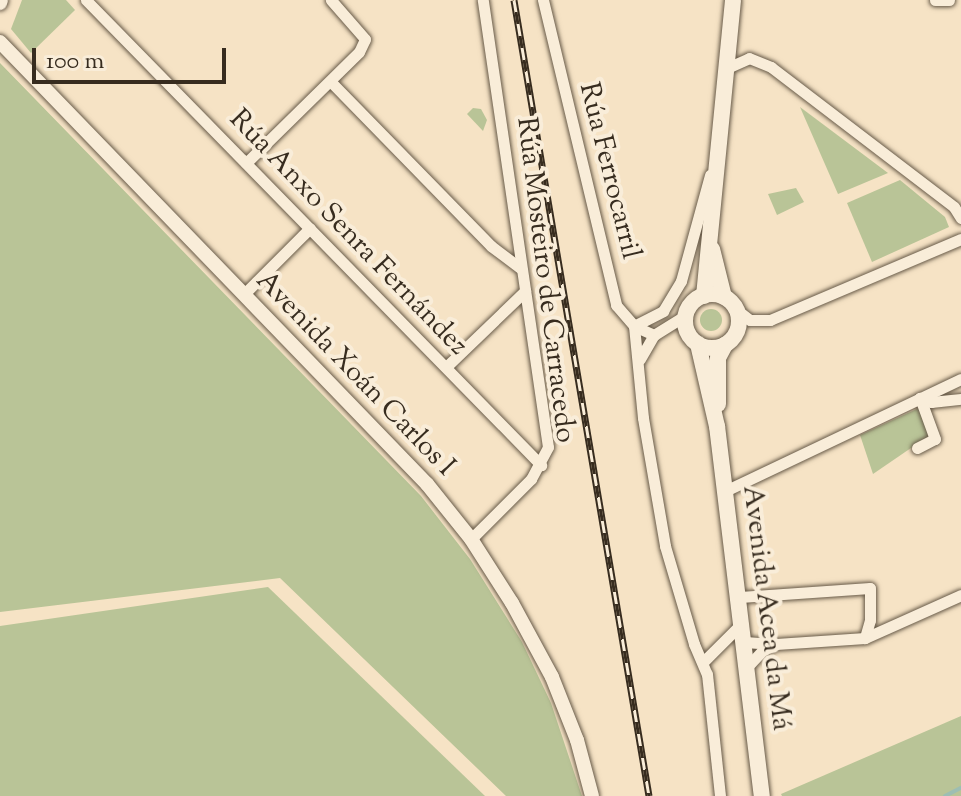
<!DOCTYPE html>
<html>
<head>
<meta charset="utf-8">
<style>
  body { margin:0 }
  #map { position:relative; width:961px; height:796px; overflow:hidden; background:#f6e3c5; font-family:"Sorts Mill Goudy",serif }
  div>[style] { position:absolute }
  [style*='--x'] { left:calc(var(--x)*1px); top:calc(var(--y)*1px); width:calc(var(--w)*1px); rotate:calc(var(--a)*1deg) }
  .green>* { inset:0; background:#b9c497 }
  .round { border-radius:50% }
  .stream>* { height:4px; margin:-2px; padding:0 2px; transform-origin:2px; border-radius:2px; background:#9dbeb3 }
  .roads { filter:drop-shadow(0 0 2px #675a48) drop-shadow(0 0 2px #675a48) }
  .minor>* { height:11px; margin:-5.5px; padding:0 5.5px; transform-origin:5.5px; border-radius:5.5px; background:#f9edd9 }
  .tertiary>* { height:14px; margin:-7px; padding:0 7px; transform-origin:7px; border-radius:7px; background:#f9edd9 }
  .secondary>* { height:16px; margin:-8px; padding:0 8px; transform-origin:8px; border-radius:8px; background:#f9edd9 }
  .secondary>.ring { margin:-8px; padding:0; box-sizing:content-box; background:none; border:16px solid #f9edd9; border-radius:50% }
  .rail>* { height:7px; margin-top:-3.5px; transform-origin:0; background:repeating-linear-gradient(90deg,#f9edd9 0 12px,#372c1f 0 24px); box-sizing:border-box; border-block:2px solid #372c1f }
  span { translate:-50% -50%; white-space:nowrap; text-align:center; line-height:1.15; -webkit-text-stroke:8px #f9edd9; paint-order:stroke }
  .street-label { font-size:28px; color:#372c1f }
  .scale { position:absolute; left:32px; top:48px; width:194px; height:36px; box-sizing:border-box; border:4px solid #372c1f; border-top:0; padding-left:10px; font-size:24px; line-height:28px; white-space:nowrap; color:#372c1f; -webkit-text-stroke:6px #f9edd9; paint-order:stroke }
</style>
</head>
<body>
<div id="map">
  <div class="green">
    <div style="clip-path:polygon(22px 0,66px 0,75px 10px,31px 53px,11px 29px)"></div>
    <div style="clip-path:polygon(0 63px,421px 496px,470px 559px,522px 642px,551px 703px,582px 796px,506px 796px,280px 578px,0 612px)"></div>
    <div style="clip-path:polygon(800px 107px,888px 173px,838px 194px)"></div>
    <div style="clip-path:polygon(473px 108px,481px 109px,487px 120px,483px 131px,467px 114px)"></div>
    <div style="clip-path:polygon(900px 180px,945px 217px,949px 227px,872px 262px,847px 203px)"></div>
    <div style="clip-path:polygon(796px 188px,804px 202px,777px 215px,768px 194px)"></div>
    <div class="round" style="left:700px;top:309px;width:22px;height:22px"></div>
    <div style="clip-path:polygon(919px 408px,930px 435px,873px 474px,860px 435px)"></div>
    <div style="clip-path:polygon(268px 587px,485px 796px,0 796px,0 626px)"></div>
    <div style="clip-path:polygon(961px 716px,961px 796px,782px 796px,781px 794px)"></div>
  </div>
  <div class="stream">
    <div style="--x:945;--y:796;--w:18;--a:-27"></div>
  </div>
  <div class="roads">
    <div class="minor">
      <div style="--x:86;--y:0;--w:651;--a:45.62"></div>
      <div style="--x:543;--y:0;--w:314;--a:76.5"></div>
      <div style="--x:616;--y:305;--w:28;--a:49"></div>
      <div style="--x:634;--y:326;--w:22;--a:24"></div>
      <div style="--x:935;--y:0;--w:14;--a:0"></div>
      <div style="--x:727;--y:68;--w:24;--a:-24"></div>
      <div style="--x:749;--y:58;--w:24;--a:22"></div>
      <div style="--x:771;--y:67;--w:230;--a:37.4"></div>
      <div style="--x:954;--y:207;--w:13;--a:58"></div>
      <div style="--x:331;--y:82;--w:229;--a:45.7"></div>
      <div style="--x:491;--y:246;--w:38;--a:37"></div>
      <div style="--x:246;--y:163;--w:158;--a:-44.5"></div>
      <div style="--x:359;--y:52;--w:14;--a:-65"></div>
      <div style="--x:365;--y:39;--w:52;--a:-131.1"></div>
      <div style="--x:244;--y:294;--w:93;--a:-45"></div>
      <div style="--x:737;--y:310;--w:16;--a:38"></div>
      <div style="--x:750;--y:320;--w:20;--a:0"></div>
      <div style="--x:770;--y:320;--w:207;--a:-23"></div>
      <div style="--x:634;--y:326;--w:92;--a:84.4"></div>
      <div style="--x:643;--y:418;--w:130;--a:80.2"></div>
      <div style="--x:665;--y:546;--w:102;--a:73.5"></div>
      <div style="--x:694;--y:644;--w:33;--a:67"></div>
      <div style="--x:707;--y:674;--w:123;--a:83.9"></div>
      <div style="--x:634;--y:326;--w:33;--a:-27"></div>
      <div style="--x:663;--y:311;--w:35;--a:-59"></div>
      <div style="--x:681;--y:281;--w:110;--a:-74.7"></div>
      <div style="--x:640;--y:359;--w:28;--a:-60"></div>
      <div style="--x:654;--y:335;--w:39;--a:-32"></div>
      <div style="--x:446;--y:367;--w:110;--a:-43.9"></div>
      <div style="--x:920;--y:398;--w:12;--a:20"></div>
      <div style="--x:931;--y:402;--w:30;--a:-6"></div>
      <div style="--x:917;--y:448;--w:20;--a:-27"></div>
      <div style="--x:935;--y:439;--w:44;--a:-110.1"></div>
      <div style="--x:725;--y:491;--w:261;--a:-25.4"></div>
      <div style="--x:471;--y:539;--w:85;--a:-45"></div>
      <div style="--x:531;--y:479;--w:36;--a:-62"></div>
      <div style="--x:548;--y:447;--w:452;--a:-98.3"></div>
      <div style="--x:740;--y:597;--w:130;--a:-4"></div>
      <div style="--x:870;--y:588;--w:32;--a:90"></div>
      <div style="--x:870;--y:620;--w:19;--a:106"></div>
      <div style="--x:745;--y:642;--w:31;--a:4"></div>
      <div style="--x:776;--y:644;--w:89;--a:-3.9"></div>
      <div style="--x:865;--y:638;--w:105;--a:-24.1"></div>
      <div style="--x:704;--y:661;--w:54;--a:-45"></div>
      <div style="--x:747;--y:667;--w:23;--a:-47"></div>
      <div style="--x:763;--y:650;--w:12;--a:-24"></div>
    </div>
    <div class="tertiary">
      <div style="--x:0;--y:3;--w:3;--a:-72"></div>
      <div style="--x:0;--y:42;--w:615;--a:45.99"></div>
      <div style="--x:427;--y:484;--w:70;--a:51.3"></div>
      <div style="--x:471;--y:539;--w:76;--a:57.4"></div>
      <div style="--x:512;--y:603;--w:84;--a:61.6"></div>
      <div style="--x:552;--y:677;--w:68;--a:68.4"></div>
      <div style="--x:577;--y:740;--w:58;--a:75"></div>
    </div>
    <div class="secondary">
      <div style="--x:712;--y:249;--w:49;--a:76"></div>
      <div class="ring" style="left:685px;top:294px;width:38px;height:38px"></div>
      <div style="--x:704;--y:296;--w:297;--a:-84.4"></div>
      <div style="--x:698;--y:344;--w:84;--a:77"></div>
      <div style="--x:717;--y:426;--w:373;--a:83.1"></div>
      <div style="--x:718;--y:404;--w:46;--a:-90"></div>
      <div style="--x:718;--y:358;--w:15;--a:-62"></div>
    </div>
  </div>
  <div class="rail">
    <div style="--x:514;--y:0;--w:807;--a:80.37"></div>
  </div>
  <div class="street-label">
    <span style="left:609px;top:171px;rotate:76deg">Rúa Ferrocarril</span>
    <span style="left:348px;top:233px;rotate:46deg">Rúa Anxo Senra Fernández</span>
    <span style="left:545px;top:280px;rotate:83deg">Rúa Mosteiro de Carracedo</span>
    <span style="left:355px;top:374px;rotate:46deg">Avenida Xoán Carlos I</span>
    <span style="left:766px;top:608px;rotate:83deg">Avenida Acea da Má</span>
  </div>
  <div class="scale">100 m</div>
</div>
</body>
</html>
